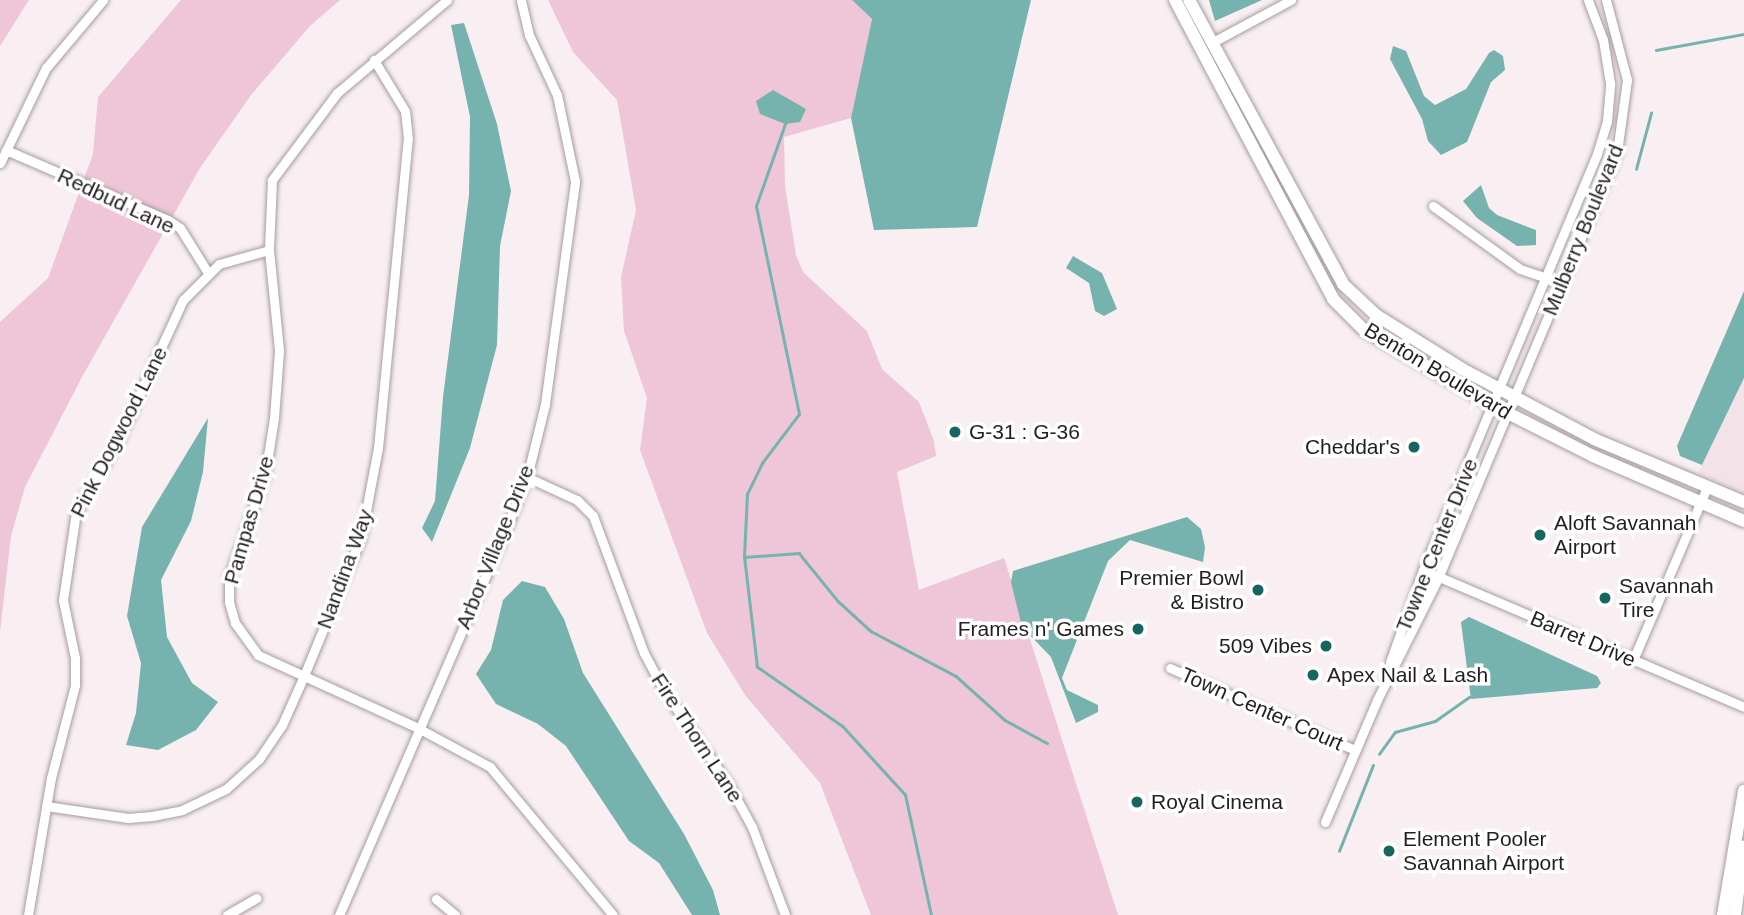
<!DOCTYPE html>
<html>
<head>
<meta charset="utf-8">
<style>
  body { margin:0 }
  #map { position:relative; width:1744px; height:915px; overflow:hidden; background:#f9eff3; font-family:Arial,sans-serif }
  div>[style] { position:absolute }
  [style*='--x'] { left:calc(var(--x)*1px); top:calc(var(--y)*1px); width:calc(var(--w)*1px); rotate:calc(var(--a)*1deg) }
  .built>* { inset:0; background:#f4e2e9 }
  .green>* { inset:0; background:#eec6d7 }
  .water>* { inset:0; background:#76b2ae }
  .stream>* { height:2.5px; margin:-1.25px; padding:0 1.25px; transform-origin:1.25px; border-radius:1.25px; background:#76b2ae }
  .roads { filter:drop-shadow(0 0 2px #a69ca0) drop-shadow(0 0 2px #a69ca0) }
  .street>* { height:9px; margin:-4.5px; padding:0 4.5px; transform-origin:4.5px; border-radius:4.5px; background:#fff }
  .secondary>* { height:12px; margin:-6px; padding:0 6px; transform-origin:6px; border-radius:6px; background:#fff }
  .dots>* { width:19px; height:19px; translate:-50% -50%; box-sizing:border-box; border:4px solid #fff; border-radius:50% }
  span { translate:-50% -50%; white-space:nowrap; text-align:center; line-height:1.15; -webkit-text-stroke:7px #fff; paint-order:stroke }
  .street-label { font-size:21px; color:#221f20 }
  .poi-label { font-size:21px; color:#221f20 }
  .left { translate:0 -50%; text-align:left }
  .right { translate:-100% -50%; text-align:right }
</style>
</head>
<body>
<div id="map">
  <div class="built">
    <div style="clip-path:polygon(1744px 378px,1744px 493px,1698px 474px)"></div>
  </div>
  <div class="green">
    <div style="clip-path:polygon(0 0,29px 0,0 46px)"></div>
    <div style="clip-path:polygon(181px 0,340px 0,310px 26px,251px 95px,200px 168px,82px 377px,25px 487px,11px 536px,0 632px,0 322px,48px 278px,93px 154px,98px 97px)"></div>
    <div style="clip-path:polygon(548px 0,852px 0,872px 19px,851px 118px,784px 137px,785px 186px,796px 255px,803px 272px,867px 331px,882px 369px,919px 402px,934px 441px,936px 456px,897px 472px,919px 590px,1004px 558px,1118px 915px,871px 915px,820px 783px,745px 695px,707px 633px,640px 450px,647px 398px,624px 331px,621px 277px,636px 210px,617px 100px,573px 52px)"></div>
  </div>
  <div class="water">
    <div style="clip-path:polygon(852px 0,1031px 0,977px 227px,874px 230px,851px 118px,872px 19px)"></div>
    <div style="clip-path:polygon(1209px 0,1262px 0,1215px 21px)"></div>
    <div style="clip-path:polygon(464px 23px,497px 124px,511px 191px,500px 246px,497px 345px,470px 448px,432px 542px,422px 528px,435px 501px,443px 397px,469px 195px,470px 117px,451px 25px)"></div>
    <div style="clip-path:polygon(1393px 46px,1406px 51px,1424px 96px,1435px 105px,1466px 89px,1489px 53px,1494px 50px,1503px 56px,1505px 70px,1491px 82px,1467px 142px,1441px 155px,1428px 141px,1422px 119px,1390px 59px)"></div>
    <div style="clip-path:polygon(773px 90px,806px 109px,800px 122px,785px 124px,760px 114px,756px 101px)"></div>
    <div style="clip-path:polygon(1481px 185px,1489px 208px,1497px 215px,1536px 230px,1536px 245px,1517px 246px,1477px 218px,1463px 201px)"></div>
    <div style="clip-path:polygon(1073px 256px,1102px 273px,1117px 309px,1104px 316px,1095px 311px,1089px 283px,1066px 268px)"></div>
    <div style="clip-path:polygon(1744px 291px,1744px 378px,1702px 465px,1680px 456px,1677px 446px)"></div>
    <div style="clip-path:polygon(208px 418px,203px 472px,191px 521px,161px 580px,167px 637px,192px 683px,218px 702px,196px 730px,158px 750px,126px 745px,136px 713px,141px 663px,127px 616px,142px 527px)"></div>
    <div style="clip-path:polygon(1187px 517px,1201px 529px,1205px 547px,1203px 562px,1130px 540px,1108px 561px,1062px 678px,1067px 690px,1098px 705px,1098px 712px,1076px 723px,1051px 657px,1022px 627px,1011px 582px,1013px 571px)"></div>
    <div style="clip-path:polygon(522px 581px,545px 587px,564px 619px,583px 673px,684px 834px,713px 890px,720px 915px,692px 915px,659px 863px,629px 841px,566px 746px,538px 724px,496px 704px,476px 674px,491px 650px,503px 600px)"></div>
    <div style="clip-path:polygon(1469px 617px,1597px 676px,1601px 683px,1597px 688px,1471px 699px,1461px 622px)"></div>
  </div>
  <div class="stream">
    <div style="--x:1656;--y:50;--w:89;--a:-10.3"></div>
    <div style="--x:1636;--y:169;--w:58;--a:-75"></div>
    <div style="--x:744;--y:557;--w:63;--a:-87.3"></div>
    <div style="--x:747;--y:494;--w:34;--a:-64"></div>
    <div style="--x:762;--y:463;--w:61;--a:-52.9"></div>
    <div style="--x:799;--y:414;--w:212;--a:-101.7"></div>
    <div style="--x:756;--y:206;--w:87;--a:-70.5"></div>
    <div style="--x:1379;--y:754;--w:27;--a:-54"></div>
    <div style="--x:1395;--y:732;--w:41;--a:-15.4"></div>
    <div style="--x:1435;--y:721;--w:42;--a:-35.2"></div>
    <div style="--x:1339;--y:851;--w:92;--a:-68.4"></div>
    <div style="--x:931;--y:915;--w:123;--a:-102.2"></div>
    <div style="--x:905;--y:795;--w:92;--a:-132.4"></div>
    <div style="--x:843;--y:727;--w:105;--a:-145.1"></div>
    <div style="--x:757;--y:667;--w:111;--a:-96.7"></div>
    <div style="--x:744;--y:557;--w:55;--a:-4.2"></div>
    <div style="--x:799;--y:553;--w:62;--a:50.9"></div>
    <div style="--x:838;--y:601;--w:45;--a:42.3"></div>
    <div style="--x:871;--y:631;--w:96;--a:27.9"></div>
    <div style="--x:956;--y:676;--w:66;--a:41.9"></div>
    <div style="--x:1005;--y:720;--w:48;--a:28.7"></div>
  </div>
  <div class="roads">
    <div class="street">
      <div style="--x:447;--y:0;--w:144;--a:139.8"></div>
      <div style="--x:337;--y:93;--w:109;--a:126.8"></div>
      <div style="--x:272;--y:180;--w:70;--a:92.5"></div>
      <div style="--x:269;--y:250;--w:101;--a:84.3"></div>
      <div style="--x:279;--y:351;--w:67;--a:94.3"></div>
      <div style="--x:274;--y:418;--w:58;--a:99"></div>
      <div style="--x:265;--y:475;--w:108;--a:109.4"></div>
      <div style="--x:229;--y:577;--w:25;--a:90"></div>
      <div style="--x:229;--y:602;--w:22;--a:74"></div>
      <div style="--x:235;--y:623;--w:39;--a:54"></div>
      <div style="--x:258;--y:655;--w:176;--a:24.5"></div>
      <div style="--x:418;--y:728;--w:82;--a:28.4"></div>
      <div style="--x:490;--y:767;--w:192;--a:50.3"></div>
      <div style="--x:1211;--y:43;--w:91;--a:-28.3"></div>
      <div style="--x:6;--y:150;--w:176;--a:23.4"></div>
      <div style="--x:168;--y:220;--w:14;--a:34"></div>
      <div style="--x:180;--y:228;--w:53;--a:58.1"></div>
      <div style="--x:0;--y:163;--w:106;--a:-64.2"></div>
      <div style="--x:46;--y:68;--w:89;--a:-50"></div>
      <div style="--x:1433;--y:206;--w:107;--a:35.9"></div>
      <div style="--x:1520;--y:269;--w:44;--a:18.4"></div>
      <div style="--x:527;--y:477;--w:55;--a:24.7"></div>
      <div style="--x:577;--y:500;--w:23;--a:45"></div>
      <div style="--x:593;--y:516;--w:146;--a:69.6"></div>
      <div style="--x:644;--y:653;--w:41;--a:62.2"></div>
      <div style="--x:663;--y:689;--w:116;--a:55.5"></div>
      <div style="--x:729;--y:785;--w:48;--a:61.3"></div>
      <div style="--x:752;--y:827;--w:94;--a:69.4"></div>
      <div style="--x:1423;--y:570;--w:349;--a:23.1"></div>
      <div style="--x:1633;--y:660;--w:188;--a:-66.8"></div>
      <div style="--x:1390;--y:662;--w:98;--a:-70.3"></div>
      <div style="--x:1423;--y:570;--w:451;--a:-67.3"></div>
      <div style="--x:1597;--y:154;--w:34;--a:-73"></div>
      <div style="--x:1607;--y:121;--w:38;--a:-85"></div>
      <div style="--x:1610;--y:83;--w:44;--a:-99.2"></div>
      <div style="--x:1603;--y:40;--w:43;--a:-110.6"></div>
      <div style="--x:1170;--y:668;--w:202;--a:23.9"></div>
      <div style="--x:46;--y:806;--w:83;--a:8.3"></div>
      <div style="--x:128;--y:818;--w:24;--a:-5"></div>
      <div style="--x:152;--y:816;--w:31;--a:-11"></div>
      <div style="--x:182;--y:810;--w:49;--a:-25.5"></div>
      <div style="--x:226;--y:789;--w:45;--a:-42.3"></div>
      <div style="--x:259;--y:759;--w:41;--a:-55.9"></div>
      <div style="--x:282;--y:725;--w:51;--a:-65.9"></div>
      <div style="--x:303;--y:678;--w:152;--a:-67.6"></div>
      <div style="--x:361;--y:537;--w:91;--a:-79.2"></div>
      <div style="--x:378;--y:448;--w:310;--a:-84.5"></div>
      <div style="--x:408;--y:139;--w:28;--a:-96"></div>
      <div style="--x:405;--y:111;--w:60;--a:-121.3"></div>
      <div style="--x:1325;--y:822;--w:133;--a:-66.9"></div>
      <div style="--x:1377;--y:700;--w:136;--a:-63.4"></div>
      <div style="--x:1438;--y:578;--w:462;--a:-67.2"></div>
      <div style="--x:1617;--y:152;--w:73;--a:-82.1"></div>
      <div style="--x:1627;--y:80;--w:83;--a:-104.7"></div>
      <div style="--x:436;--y:899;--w:25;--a:40"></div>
      <div style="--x:28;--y:915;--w:139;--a:-80.5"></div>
      <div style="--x:51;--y:778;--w:96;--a:-75.5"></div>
      <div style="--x:75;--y:685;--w:27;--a:-90"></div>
      <div style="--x:75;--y:658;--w:59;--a:-101.7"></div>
      <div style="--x:63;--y:600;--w:89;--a:-81.6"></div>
      <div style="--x:76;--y:512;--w:85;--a:-59.5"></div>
      <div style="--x:119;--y:439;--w:153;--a:-65.3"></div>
      <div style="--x:183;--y:300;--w:51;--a:-45"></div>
      <div style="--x:219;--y:264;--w:52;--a:-15.6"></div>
      <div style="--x:227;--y:915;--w:34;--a:-30"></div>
      <div style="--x:339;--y:915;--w:431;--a:-66.6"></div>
      <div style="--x:510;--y:519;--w:45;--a:-68"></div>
      <div style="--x:527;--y:477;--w:75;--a:-76.1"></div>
      <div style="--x:545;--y:404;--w:225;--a:-82.3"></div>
      <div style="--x:575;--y:181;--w:88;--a:-101.8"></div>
      <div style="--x:557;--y:95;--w:66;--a:-115"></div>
      <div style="--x:529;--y:35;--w:36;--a:-103"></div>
    </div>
    <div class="secondary">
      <div style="--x:1175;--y:0;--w:338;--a:62.1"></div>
      <div style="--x:1333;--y:299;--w:42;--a:45"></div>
      <div style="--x:1363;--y:329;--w:152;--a:30.4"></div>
      <div style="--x:1494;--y:406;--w:111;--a:26.8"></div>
      <div style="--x:1593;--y:456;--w:164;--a:23.3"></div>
      <div style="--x:1189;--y:0;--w:323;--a:61.5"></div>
      <div style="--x:1343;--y:284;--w:45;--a:43.2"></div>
      <div style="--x:1376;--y:315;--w:102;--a:32.1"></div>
      <div style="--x:1462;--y:369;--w:149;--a:27.9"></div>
      <div style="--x:1594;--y:439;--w:163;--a:22.8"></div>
      <div style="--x:1723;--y:915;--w:126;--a:-80.4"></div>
      <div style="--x:1735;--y:915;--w:69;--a:-82.5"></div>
    </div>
  </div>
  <div class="dots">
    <div style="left:955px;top:432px;background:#176561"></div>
    <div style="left:1414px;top:447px;background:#176561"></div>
    <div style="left:1540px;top:535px;background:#176561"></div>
    <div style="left:1258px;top:590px;background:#176561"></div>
    <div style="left:1605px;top:598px;background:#176561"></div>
    <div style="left:1138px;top:629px;background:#176561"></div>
    <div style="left:1326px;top:646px;background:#176561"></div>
    <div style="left:1313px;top:675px;background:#176561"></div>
    <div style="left:1137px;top:802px;background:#176561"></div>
    <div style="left:1389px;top:851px;background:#176561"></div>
  </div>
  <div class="street-label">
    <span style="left:116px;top:201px;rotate:25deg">Redbud Lane</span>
    <span style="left:1583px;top:230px;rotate:-68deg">Mulberry Boulevard</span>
    <span style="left:1438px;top:371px;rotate:31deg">Benton Boulevard</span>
    <span style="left:119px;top:432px;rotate:-63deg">Pink Dogwood Lane</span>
    <span style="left:249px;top:520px;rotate:-74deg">Pampas Drive</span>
    <span style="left:1437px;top:545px;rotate:-68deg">Towne Center Drive</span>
    <span style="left:495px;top:547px;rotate:-68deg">Arbor Village Drive</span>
    <span style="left:345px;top:569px;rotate:-70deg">Nandina Way</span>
    <span style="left:1583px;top:639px;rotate:23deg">Barret Drive</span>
    <span style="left:1262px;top:709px;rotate:24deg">Town Center Court</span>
    <span style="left:697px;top:738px;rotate:57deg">Fire Thorn Lane</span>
  </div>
  <div class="poi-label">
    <span class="left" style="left:969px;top:432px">G-31 : G-36</span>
    <span class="right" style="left:1400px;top:447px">Cheddar's</span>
    <span class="left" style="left:1554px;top:535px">Aloft Savannah<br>Airport</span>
    <span class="right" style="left:1244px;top:590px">Premier Bowl<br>&amp; Bistro</span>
    <span class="left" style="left:1619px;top:598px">Savannah<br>Tire</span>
    <span class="right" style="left:1124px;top:629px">Frames n' Games</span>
    <span class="right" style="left:1312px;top:646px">509 Vibes</span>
    <span class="left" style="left:1327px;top:675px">Apex Nail &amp; Lash</span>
    <span class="left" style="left:1151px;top:802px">Royal Cinema</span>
    <span class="left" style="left:1403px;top:851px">Element Pooler<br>Savannah Airport</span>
  </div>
</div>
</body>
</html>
